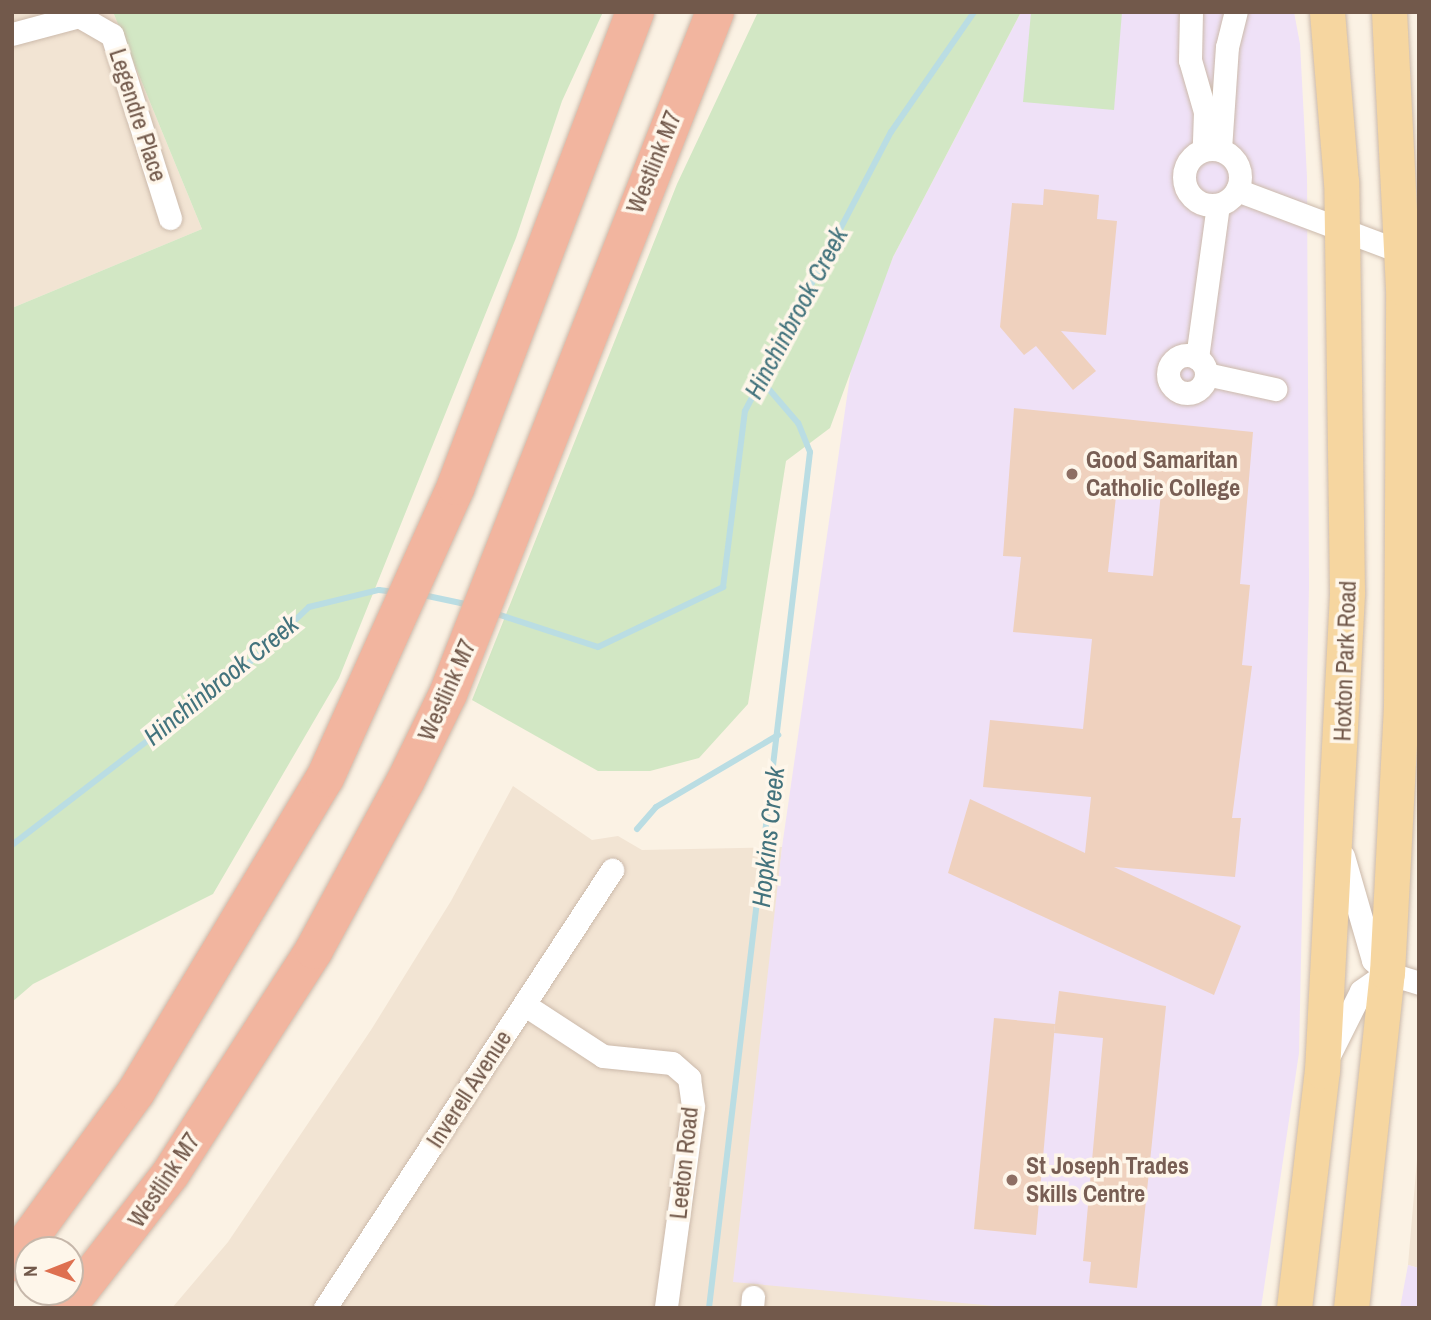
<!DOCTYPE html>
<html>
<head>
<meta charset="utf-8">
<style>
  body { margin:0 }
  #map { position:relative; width:1431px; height:1320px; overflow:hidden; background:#fbf2e4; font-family:"Archivo Narrow",sans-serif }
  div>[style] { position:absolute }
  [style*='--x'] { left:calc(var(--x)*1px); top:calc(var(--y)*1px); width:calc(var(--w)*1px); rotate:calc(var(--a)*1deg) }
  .residential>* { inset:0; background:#f2e4d3 }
  .education>* { inset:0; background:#efe1f7 }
  .green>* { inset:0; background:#d2e7c4 }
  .stream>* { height:6px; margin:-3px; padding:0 3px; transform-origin:3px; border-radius:3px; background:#badde3 }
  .building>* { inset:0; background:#efd1be }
  .roads { filter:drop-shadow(0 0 2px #ccbaab) drop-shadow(0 0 2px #ccbaab) }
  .street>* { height:23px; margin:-11.5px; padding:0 11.5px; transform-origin:11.5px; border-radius:11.5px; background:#fff }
  .street>.ring { margin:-11.5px; padding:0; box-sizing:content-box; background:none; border:23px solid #fff; border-radius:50% }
  .primary>* { height:35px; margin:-17.5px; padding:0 17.5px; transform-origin:17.5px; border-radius:17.5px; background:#f6d6a0 }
  .highway>* { height:38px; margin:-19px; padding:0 19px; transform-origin:19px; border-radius:19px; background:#f2b59f }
  .dots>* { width:19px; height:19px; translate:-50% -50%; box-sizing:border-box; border:4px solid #fef6ea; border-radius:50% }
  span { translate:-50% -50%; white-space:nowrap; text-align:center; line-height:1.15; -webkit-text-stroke:7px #fef6ea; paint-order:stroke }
  .street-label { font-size:24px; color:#72594b }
  .education-label { font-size:24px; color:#785e54; font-weight:700 }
  .left { translate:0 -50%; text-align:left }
  .water-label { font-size:26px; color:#43737d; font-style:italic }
  .frame { position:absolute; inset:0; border:14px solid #72594b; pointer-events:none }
  .north { position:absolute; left:14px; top:1236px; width:70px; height:70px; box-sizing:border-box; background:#fef6ea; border:2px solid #c6b7aa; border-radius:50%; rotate:269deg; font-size:19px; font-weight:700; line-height:28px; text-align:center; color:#72594b }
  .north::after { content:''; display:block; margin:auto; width:24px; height:32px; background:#de7050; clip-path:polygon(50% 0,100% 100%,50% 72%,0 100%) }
</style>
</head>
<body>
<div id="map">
  <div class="residential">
    <div style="clip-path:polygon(12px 12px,113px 12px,202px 229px,12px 308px)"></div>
    <div style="clip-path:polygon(513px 786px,592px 840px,618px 836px,642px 850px,782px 847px,778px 890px,961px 1302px,1017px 1308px,172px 1308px,228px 1242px,371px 1030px,451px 901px)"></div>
    <div style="clip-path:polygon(1419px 1136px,1419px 1268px,1408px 1265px)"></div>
  </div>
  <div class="education">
    <div style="clip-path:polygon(1021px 12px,1294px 12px,1300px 44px,1307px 177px,1309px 586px,1299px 1053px,1261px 1308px,1017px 1308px,733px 1282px,782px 847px,852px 362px,893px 257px)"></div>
    <div style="clip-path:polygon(1408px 1265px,1419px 1268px,1419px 1308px,1400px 1308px)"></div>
  </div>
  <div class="green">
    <div style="clip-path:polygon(113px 12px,603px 12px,562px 101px,516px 238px,339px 678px,213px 894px,33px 984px,12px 1002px,12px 308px,202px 229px)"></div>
    <div style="clip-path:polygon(758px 12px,1021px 12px,893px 257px,830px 428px,786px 461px,748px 704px,699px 758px,650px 771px,598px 771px,472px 700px,677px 184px)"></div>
    <div style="clip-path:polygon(1031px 12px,1122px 12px,1114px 110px,1023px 102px)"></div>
  </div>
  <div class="stream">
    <div style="--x:423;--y:595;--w:48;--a:12"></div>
    <div style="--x:494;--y:613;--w:109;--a:18.1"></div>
    <div style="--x:598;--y:647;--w:139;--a:-25.6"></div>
    <div style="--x:723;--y:587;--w:177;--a:-82.9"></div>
    <div style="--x:745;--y:411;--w:315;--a:-62.4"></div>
    <div style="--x:891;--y:132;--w:146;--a:-55.3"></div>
    <div style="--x:637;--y:829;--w:29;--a:-49"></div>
    <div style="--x:656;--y:807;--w:142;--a:-30.5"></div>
    <div style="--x:12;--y:845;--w:308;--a:-37.6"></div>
    <div style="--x:256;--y:657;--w:73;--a:-43.3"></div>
    <div style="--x:309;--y:607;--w:72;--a:-13.7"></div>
    <div style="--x:379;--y:590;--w:16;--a:7"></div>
    <div style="--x:709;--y:1308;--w:862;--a:-83.27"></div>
    <div style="--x:810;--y:452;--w:31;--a:-112"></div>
    <div style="--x:798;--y:423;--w:57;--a:-130.7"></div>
  </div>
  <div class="building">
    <div style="clip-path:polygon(1044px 189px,1099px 195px,1097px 219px,1117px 221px,1106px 335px,1061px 331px,1096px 371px,1073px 390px,1036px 346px,1024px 355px,1000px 327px,1012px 203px,1043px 205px)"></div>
    <div style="clip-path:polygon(evenodd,1014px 408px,1253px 432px,1240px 584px,1250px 585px,1242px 665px,1252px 666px,1232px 818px,1241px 818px,1235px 877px,1114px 867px,1241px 926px,1214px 995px,948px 873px,970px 799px,1085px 853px,1091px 797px,983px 787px,990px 720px,1083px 729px,1092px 639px,1013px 632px,1021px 557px,1003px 556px,1014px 408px,1117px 487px,1161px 492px,1153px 576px,1108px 572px,1117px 487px)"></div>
    <div style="clip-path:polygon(1059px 991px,1166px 1006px,1137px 1288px,1089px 1283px,1091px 1262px,1083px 1261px,1103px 1038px,1054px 1033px)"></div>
    <div style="clip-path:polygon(994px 1018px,1055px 1024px,1036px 1235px,974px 1229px)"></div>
  </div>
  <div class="roads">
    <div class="street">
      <div style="--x:1191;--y:12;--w:48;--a:91.2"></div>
      <div style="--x:1190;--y:60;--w:54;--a:73.9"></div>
      <div style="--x:1205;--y:112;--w:37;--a:92"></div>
      <div style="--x:12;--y:34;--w:69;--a:-15"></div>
      <div style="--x:79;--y:16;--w:38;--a:30"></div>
      <div style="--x:112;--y:35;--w:192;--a:72.4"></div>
      <div class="ring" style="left:1184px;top:149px;width:33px;height:33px"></div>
      <div style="--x:1220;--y:149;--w:102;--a:-86.1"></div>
      <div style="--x:1227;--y:47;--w:36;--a:-76"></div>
      <div style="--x:1237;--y:190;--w:188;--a:20.6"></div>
      <div class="ring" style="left:1168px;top:355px;width:15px;height:15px"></div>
      <div style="--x:1197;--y:358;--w:154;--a:-82.2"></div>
      <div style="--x:1206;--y:374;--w:71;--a:12.3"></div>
      <div style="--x:1343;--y:856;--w:108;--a:73.9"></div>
      <div style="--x:1373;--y:960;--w:19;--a:43"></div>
      <div style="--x:1387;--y:973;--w:34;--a:17"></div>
      <div style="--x:525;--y:1005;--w:93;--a:33.2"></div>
      <div style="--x:603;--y:1056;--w:69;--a:5.8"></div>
      <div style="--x:672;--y:1063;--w:23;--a:41"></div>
      <div style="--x:689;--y:1078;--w:29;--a:82"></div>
      <div style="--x:693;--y:1107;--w:203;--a:97.7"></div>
      <div style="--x:1330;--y:1053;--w:69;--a:-63.4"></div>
      <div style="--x:1361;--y:991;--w:32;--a:-35"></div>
      <div style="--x:325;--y:1308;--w:524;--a:-56.77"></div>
      <div style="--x:752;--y:1308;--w:11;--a:-85"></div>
    </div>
    <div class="primary">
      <div style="--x:1294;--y:1308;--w:239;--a:-83.3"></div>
      <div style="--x:1322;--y:1071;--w:480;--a:-87"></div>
      <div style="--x:1347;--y:592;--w:410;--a:-90.8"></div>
      <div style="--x:1341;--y:182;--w:171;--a:-94.7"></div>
      <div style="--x:1351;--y:1308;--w:337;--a:-83.9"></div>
      <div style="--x:1387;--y:973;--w:268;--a:-87"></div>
      <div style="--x:1401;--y:705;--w:417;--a:-89.7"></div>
      <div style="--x:1403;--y:288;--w:276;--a:-92.9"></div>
    </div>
    <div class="highway">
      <div style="--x:12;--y:1262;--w:210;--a:-53.9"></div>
      <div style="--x:136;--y:1092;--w:366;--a:-59"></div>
      <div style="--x:325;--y:778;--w:320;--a:-65.8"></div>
      <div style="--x:456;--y:486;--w:507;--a:-69.31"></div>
      <div style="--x:66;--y:1308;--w:171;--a:-52.1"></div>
      <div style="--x:171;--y:1173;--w:265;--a:-57.3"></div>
      <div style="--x:314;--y:950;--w:191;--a:-61.6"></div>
      <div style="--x:405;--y:782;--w:98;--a:-64"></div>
      <div style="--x:448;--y:694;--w:732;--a:-68.62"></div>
    </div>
  </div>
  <div class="dots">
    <div style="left:1072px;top:474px;background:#8d6e63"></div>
    <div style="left:1012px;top:1180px;background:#8d6e63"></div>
  </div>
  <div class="street-label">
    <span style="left:138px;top:115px;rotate:72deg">Legendre Place</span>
    <span style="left:654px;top:162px;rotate:-68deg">Westlink M7</span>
    <span style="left:1345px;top:661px;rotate:-88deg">Hoxton Park Road</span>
    <span style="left:447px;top:690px;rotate:-66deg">Westlink M7</span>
    <span style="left:469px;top:1089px;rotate:-57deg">Inverell Avenue</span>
    <span style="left:684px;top:1163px;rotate:-84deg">Leeton Road</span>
    <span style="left:164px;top:1180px;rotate:-56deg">Westlink M7</span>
  </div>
  <div class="education-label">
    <span class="left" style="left:1086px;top:474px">Good Samaritan<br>Catholic College</span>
    <span class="left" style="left:1026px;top:1180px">St Joseph Trades<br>Skills Centre</span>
  </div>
  <div class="water-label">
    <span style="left:796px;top:313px;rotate:-62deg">Hinchinbrook Creek</span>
    <span style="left:221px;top:680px;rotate:-39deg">Hinchinbrook Creek</span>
    <span style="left:768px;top:837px;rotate:-84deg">Hopkins Creek</span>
  </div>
  <div class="frame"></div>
  <div class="north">N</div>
</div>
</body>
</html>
